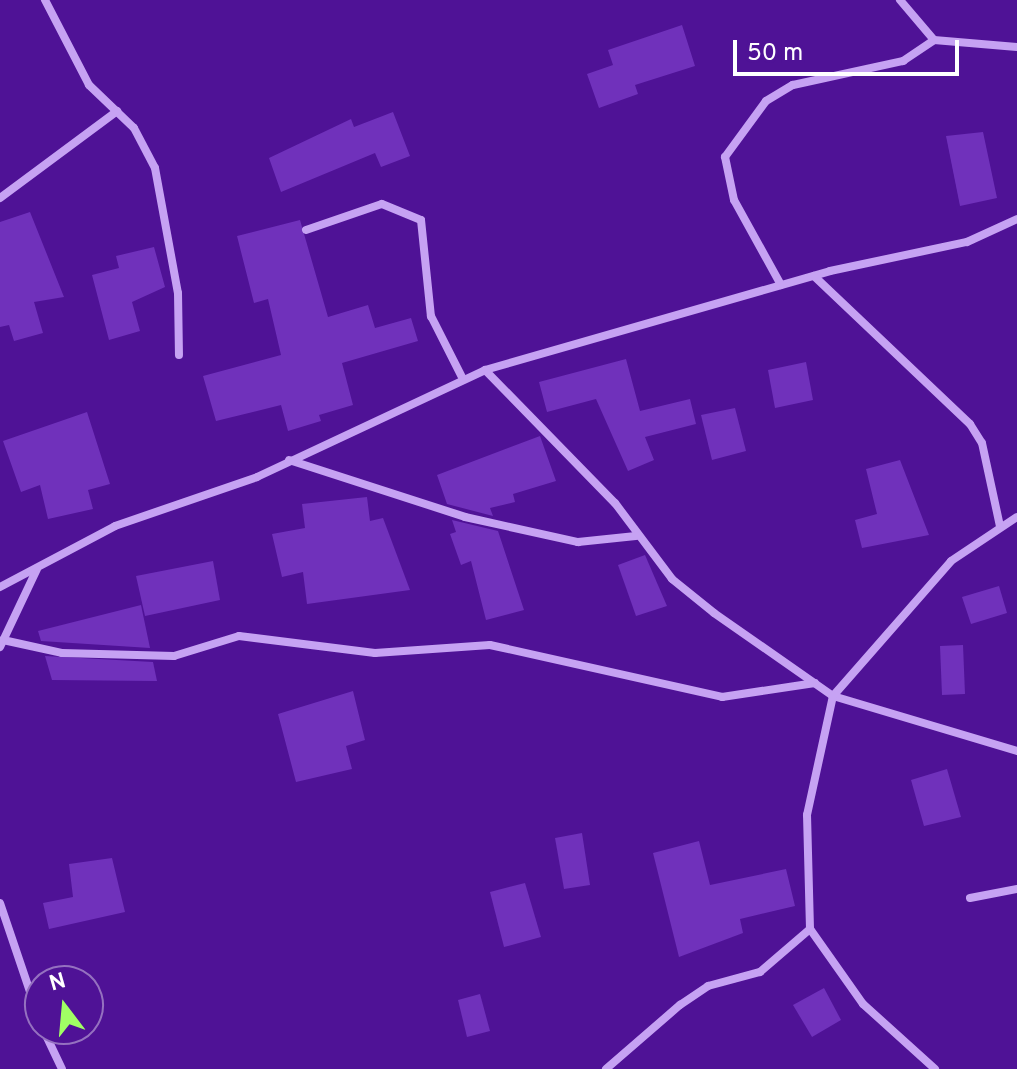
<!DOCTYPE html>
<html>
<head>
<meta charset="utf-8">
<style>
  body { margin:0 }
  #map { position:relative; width:1017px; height:1069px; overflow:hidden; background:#4f1296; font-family:Overpass,sans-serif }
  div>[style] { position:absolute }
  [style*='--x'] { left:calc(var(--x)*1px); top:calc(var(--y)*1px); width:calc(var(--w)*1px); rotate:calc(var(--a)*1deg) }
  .building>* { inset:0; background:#7031bb }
  .street>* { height:8px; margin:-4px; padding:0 4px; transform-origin:4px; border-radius:4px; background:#c6a2f3 }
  span { translate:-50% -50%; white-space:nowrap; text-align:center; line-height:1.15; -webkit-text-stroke:8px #4f1296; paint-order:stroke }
  .north { position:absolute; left:24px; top:965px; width:80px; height:80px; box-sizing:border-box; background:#4f1296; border:2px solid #9571c0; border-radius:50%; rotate:344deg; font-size:22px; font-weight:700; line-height:32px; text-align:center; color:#fff }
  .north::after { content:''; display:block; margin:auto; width:28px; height:36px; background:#a0ff64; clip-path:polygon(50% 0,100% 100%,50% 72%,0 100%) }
  .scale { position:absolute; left:733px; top:40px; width:226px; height:36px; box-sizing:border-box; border:4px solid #fff; border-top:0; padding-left:10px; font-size:24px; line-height:28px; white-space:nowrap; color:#fff; -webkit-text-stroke:6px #4f1296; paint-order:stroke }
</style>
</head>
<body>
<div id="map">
  <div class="building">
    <div style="clip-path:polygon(682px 25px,695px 66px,635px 85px,638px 94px,599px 108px,587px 74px,613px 65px,608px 50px)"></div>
    <div style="clip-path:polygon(393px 112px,410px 156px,381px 167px,375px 153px,281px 192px,269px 158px,351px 119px,354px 127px)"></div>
    <div style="clip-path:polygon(983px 132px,997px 198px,960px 206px,946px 136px)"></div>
    <div style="clip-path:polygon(30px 212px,64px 297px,34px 302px,43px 333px,14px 341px,9px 325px,0 327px,0 222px)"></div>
    <div style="clip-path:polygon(300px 220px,328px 317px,368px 305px,375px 328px,411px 318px,418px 341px,342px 363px,353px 405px,319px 415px,321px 421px,288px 431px,281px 405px,216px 421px,203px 376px,281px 355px,268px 299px,254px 303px,237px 236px)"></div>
    <div style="clip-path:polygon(154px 247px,165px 287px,132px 302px,140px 331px,109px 340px,92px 275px,119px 268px,116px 256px)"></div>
    <div style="clip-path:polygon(626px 359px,640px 411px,690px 399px,696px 424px,645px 437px,654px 460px,628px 471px,596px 399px,547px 412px,539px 382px)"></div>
    <div style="clip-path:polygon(806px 362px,813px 400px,775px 408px,768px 370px)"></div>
    <div style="clip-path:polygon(735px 408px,746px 451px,712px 460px,701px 415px)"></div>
    <div style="clip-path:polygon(87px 412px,110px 484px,88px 490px,93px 509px,48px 519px,40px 485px,21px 492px,3px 441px)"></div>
    <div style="clip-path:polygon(540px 436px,556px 481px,513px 494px,515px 502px,490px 508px,493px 516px,447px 504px,437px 475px)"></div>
    <div style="clip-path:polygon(900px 460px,929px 535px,862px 548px,855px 520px,877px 514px,866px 469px)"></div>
    <div style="clip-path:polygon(367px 497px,370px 521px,383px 518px,410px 590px,307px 604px,303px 572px,282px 577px,272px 534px,305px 528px,302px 504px)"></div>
    <div style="clip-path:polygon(452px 520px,498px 531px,524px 610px,486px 620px,471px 561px,461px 565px,450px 534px,456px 532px)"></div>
    <div style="clip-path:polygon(645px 555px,667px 606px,636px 616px,618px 565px)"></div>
    <div style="clip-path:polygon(213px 561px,220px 600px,145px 616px,136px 576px)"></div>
    <div style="clip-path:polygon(999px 586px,1007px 613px,971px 624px,962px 597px)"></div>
    <div style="clip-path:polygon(141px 605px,150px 648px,41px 641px,38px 631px)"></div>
    <div style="clip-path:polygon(963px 645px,965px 694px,942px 695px,940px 646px)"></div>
    <div style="clip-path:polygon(45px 656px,153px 662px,157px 681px,52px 680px)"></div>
    <div style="clip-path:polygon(353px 691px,365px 740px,346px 746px,352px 769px,296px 782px,278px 714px)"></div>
    <div style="clip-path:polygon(947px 769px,961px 817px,924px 826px,911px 780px)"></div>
    <div style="clip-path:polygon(582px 833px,590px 885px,564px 889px,555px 838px)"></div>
    <div style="clip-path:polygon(699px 841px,710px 885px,786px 869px,795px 906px,740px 919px,743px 933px,679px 957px,653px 853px)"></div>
    <div style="clip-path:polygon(112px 858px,125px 912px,49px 929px,43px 903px,73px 897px,69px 864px)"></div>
    <div style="clip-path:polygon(525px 883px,541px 937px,504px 947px,490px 892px)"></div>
    <div style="clip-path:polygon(824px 988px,841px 1020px,812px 1037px,793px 1005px)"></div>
    <div style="clip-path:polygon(480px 994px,490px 1031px,467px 1037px,458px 1000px)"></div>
  </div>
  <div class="street">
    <div style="--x:45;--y:0;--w:96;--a:62.6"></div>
    <div style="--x:89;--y:85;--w:62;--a:43.7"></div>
    <div style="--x:134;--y:128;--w:45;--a:62.3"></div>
    <div style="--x:155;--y:168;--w:127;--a:79.6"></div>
    <div style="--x:178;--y:293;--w:62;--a:89.1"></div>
    <div style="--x:900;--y:0;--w:52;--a:49.6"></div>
    <div style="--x:934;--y:40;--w:83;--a:4.8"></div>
    <div style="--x:0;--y:198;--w:146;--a:-36.6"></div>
    <div style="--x:306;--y:230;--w:80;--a:-18.9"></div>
    <div style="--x:382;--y:204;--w:42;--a:22.3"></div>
    <div style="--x:421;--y:220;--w:97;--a:84.1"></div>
    <div style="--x:431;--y:316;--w:71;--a:63.1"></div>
    <div style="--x:814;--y:276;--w:215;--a:43.5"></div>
    <div style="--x:970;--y:424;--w:22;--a:58"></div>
    <div style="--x:982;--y:443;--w:85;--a:77.8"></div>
    <div style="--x:781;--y:285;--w:97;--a:-118.9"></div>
    <div style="--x:734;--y:200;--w:44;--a:-101.8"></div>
    <div style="--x:725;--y:157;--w:69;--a:-53.8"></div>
    <div style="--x:766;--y:101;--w:31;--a:-31"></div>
    <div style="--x:793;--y:85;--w:113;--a:-12.3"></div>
    <div style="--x:903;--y:61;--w:37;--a:-34"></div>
    <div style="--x:485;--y:370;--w:186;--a:45.7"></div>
    <div style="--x:615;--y:503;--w:95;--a:53.1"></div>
    <div style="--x:672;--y:579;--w:54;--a:39"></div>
    <div style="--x:714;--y:613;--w:145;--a:34.9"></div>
    <div style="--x:833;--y:696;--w:192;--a:16.6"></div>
    <div style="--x:289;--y:460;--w:185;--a:17.9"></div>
    <div style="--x:465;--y:517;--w:116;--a:12.5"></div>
    <div style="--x:578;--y:542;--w:58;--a:-5.9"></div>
    <div style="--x:0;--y:587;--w:130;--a:-27.9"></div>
    <div style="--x:115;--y:526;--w:150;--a:-19"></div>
    <div style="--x:257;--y:477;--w:252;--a:-25.1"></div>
    <div style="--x:485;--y:370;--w:359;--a:-16"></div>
    <div style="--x:830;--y:271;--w:140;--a:-12"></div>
    <div style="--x:967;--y:242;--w:55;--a:-24.7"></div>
    <div style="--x:3;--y:640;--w:60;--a:12.4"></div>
    <div style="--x:62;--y:653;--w:112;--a:1.5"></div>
    <div style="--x:174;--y:656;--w:68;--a:-17.1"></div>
    <div style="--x:239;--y:636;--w:137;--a:7.1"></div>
    <div style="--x:375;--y:653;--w:115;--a:-4"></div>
    <div style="--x:490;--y:645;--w:238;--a:12.6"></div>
    <div style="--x:722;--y:697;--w:94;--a:-8.6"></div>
    <div style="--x:0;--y:647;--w:86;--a:-64.6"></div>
    <div style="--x:970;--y:898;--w:48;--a:-10.8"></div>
    <div style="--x:0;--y:903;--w:125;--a:71.3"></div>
    <div style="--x:43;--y:1029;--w:44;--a:64.6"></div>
    <div style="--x:606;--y:1069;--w:98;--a:-40.9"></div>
    <div style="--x:680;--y:1005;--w:34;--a:-34"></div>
    <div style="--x:708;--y:986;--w:54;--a:-15.1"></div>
    <div style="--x:760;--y:972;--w:66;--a:-40.7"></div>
    <div style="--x:935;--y:1069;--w:97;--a:-137.9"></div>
    <div style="--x:863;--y:1004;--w:92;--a:-125.2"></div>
    <div style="--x:810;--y:929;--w:114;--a:-91.5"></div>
    <div style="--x:807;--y:815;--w:122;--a:-77.7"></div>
    <div style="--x:833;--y:696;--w:179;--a:-48.8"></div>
    <div style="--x:951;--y:561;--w:79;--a:-33.7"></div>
  </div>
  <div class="north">N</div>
  <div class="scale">50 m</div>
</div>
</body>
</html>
